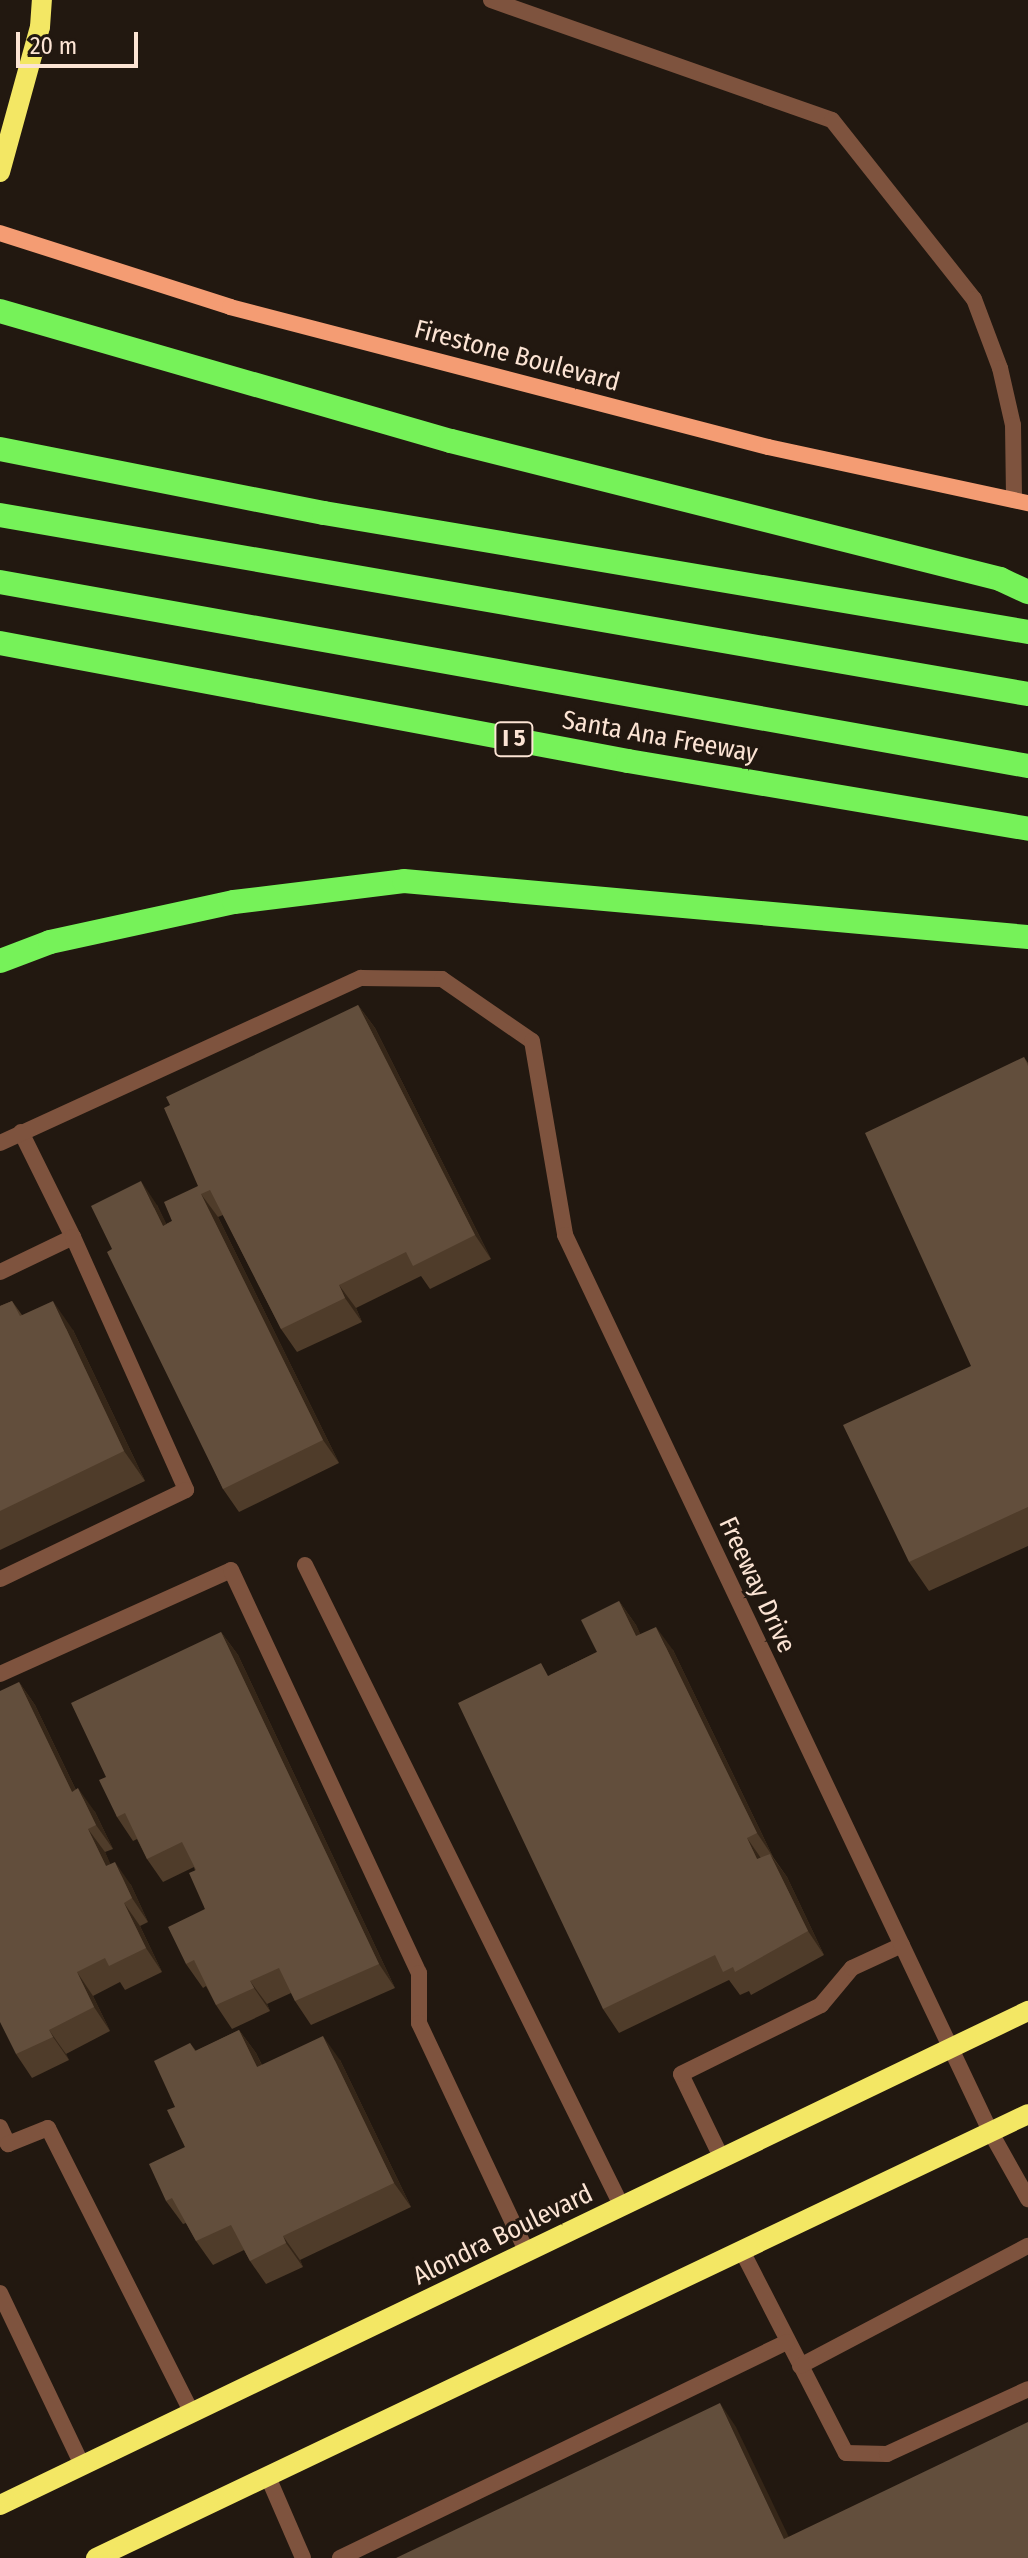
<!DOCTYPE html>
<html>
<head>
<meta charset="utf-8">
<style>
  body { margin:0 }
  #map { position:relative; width:1028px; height:2558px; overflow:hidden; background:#221810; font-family:"Fira Sans Condensed",sans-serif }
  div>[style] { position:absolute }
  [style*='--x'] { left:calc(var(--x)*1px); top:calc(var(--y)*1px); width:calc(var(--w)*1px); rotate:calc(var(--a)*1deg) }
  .lane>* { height:16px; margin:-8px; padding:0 8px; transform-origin:8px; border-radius:8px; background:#7e533e }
  .street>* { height:16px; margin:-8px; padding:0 8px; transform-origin:8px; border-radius:8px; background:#7e533e }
  .secondary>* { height:16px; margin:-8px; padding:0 8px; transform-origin:8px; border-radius:8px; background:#f49c73 }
  .primary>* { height:20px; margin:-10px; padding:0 10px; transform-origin:10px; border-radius:10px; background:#f3e764 }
  .highway>* { height:24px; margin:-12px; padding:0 12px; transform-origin:12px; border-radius:12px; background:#76f259 }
  .wall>* { inset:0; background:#4f3c2a }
  .shaded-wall>* { inset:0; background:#352618 }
  .building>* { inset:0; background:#624e3c }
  span { translate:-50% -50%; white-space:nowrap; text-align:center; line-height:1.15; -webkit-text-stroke:6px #221810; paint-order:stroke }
  .shield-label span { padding:2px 6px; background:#221810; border:2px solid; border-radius:6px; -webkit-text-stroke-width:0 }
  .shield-label { font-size:24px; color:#fce4d4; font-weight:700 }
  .street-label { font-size:26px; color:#fce4d4 }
  .scale { position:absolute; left:16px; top:32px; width:122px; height:36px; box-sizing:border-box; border:4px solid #fce4d4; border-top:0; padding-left:10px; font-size:24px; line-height:28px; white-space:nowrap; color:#fce4d4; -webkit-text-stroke:6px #221810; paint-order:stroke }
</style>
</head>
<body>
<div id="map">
  <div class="lane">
    <div style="--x:491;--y:0;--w:361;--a:19.4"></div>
    <div style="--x:832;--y:120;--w:228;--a:51.6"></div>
    <div style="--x:974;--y:299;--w:74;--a:69.4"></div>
    <div style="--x:1000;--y:368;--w:58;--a:77.2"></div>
    <div style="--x:1013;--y:425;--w:75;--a:89.2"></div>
    <div style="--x:21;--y:1132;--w:117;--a:63.7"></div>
    <div style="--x:0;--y:1143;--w:397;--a:-24.6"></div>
    <div style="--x:361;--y:978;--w:81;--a:0.7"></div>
    <div style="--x:442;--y:979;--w:109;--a:34.6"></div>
    <div style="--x:0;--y:1272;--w:81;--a:-25.6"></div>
    <div style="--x:73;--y:1237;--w:277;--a:65.9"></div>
    <div style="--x:186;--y:1490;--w:206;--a:154.4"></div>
    <div style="--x:305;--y:1565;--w:716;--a:63.72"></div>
    <div style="--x:0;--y:1674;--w:253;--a:-24.2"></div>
    <div style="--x:231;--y:1570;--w:445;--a:65"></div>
    <div style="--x:419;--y:1973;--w:50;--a:90"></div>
    <div style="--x:419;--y:2023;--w:253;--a:64.8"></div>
    <div style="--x:0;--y:2127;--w:19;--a:65"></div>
    <div style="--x:8;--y:2144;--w:43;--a:-21.8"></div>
    <div style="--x:48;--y:2128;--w:319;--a:63.2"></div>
    <div style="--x:991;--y:2133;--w:76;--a:60.7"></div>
    <div style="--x:722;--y:2159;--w:94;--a:-115.8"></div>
    <div style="--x:681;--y:2074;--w:156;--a:-26.2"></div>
    <div style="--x:821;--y:2005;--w:48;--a:-50"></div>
    <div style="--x:852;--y:1968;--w:55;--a:-24.7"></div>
    <div style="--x:742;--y:2251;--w:227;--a:62.8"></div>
    <div style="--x:846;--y:2453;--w:41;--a:1.4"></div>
    <div style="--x:887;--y:2454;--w:155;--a:-24.7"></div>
    <div style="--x:0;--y:2293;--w:191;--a:64.5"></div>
    <div style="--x:800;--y:2366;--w:258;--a:-27.8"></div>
    <div style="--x:268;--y:2477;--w:88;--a:66.6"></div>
    <div style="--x:340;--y:2558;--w:496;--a:-25.8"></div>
  </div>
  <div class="street">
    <div style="--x:532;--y:1041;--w:197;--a:80.3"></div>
    <div style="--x:565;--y:1235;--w:994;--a:64.62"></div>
  </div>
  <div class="secondary">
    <div style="--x:0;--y:233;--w:242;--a:17.8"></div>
    <div style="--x:230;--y:307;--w:556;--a:14.59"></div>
    <div style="--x:768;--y:447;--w:266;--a:12.2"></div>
  </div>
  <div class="primary">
    <div style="--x:0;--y:172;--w:150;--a:-74.6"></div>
    <div style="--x:40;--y:27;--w:27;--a:-86"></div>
    <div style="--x:0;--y:2505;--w:1141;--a:-25.67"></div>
    <div style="--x:96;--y:2558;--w:1032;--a:-25.47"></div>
  </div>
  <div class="highway">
    <div style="--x:0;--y:311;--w:469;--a:16.1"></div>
    <div style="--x:451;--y:441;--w:566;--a:14.11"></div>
    <div style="--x:1000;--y:579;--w:31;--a:25"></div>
    <div style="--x:0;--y:449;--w:330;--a:11.2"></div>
    <div style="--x:324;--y:513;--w:714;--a:9.59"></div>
    <div style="--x:0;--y:515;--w:1043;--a:9.88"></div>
    <div style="--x:0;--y:582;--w:1044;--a:10.15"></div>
    <div style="--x:0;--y:643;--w:639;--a:10.64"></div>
    <div style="--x:628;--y:761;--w:406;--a:9.6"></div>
    <div style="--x:0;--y:961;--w:53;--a:-20.8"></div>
    <div style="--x:50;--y:942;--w:188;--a:-12.3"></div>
    <div style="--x:234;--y:902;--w:171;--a:-7"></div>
    <div style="--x:404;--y:881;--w:627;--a:5.13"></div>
  </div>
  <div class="wall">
    <div style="clip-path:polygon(358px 1005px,375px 1028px,491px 1259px,430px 1289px,421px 1276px,356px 1308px,362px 1322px,297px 1352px,281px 1329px,223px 1215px,218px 1217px,339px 1463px,239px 1512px,223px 1489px,112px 1249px,157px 1205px,166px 1224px,172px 1221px,198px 1186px)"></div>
    <div style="clip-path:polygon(1024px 1057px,1028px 1063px,1028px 1546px,929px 1591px,909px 1562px,971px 1366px)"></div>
    <div style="clip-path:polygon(12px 1301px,22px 1315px,73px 1330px,145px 1481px,0 1550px,0 1306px)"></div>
    <div style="clip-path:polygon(619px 1601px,636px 1625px,640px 1634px,673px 1650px,773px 1857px,787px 1877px,824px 1955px,751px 1995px,749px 1991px,740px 1995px,729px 1980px,619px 2033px,603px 2009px,550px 1675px,597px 1652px)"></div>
    <div style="clip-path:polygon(221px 1632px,238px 1655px,395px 1988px,311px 2025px,295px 2001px,291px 1993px,267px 2004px,270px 2011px,232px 2029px,216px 2005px,206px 1986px,203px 1988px,186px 1964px,205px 1909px,194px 1867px,163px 1882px,147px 1859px,137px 1839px,133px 1841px,117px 1817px,106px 1777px)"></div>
    <div style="clip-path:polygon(19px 1682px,35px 1705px,76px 1790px,95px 1812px,113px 1849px,105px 1852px,110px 1864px,131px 1885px,148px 1922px,140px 1926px,162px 1972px,125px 1990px,120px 1982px,93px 1996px,110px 2031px,66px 2054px,69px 2060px,32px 2078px,16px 2054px)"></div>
    <div style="clip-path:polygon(239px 2030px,256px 2053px,262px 2065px,340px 2060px,411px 2207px,300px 2260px,303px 2267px,266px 2284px,250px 2261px,244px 2250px,213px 2265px,196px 2241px,186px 2223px,183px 2224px,166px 2201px,185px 2147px,175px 2107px,190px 2043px,196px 2051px)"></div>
  </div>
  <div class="shaded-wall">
    <div style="clip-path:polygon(358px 1005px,375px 1028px,491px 1259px,475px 1235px)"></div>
    <div style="clip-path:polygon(141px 1181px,157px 1205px,179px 1249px,163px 1226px)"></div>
    <div style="clip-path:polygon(201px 1194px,218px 1217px,339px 1463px,323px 1440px)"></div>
    <div style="clip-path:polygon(339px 1285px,356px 1308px,362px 1322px,345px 1298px)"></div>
    <div style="clip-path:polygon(53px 1301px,73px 1330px,145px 1481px,124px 1451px)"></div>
    <div style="clip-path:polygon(619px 1601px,636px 1625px,653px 1660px,636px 1636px)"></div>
    <div style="clip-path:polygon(656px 1627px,673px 1650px,773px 1857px,757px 1833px)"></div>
    <div style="clip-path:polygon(221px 1632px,238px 1655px,395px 1988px,379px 1964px)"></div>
    <div style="clip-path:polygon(19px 1682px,35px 1705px,88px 1815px,72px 1792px)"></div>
    <div style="clip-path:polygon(78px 1788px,95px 1812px,113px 1849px,96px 1825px)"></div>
    <div style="clip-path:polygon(88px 1829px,105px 1852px,122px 1889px,106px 1866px)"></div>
    <div style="clip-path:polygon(747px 1838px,763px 1861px,757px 1859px)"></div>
    <div style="clip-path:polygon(770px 1854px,787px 1877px,824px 1955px,808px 1931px)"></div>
    <div style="clip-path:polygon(115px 1862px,131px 1885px,148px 1922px,132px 1898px)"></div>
    <div style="clip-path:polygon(124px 1903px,140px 1926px,162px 1972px,146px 1948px)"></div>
    <div style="clip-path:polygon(77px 1972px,93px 1996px,110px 2031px,94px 2007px)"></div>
    <div style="clip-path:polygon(250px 1981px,267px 2004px,270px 2011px,254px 1988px)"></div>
    <div style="clip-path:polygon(49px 2030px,66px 2054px,69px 2060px,53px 2037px)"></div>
    <div style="clip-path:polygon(239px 2030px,256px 2053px,274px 2091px,257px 2067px)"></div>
    <div style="clip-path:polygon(323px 2036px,340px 2060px,411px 2207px,394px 2183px)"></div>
    <div style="clip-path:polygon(283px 2236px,300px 2260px,303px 2267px,286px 2243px)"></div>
    <div style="clip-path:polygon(720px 2403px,736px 2427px,799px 2558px,784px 2539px)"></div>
  </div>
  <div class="building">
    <div style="clip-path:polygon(358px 1005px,475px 1235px,413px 1266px,406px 1252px,339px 1285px,345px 1298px,281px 1329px,210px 1190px,201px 1194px,323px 1440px,223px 1489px,107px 1252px,112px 1249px,91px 1206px,141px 1181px,163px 1226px,172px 1221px,164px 1202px,198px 1186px,164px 1108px,170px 1105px,166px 1097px)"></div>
    <div style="clip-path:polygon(1024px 1057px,1028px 1066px,1028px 1507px,909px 1562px,843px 1425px,971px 1366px,865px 1133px)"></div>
    <div style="clip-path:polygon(12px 1301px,20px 1316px,53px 1301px,124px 1451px,0 1511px,0 1306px)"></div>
    <div style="clip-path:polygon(619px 1601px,636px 1636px,656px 1627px,757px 1833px,747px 1838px,757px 1859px,770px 1854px,808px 1931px,735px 1972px,733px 1967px,723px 1972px,715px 1955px,603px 2009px,458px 1703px,541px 1663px,548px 1676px,597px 1652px,581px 1620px)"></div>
    <div style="clip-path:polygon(221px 1632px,379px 1964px,295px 2001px,279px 1968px,250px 1981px,254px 1988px,216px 2005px,194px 1960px,186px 1964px,168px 1927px,205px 1909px,189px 1873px,196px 1870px,182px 1842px,147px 1859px,125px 1813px,117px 1817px,99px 1780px,106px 1777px,71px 1703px)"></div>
    <div style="clip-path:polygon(19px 1682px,72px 1792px,78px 1788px,96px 1825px,88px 1829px,106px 1866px,115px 1862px,132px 1898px,124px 1903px,146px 1948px,109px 1966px,105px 1958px,77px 1972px,94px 2007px,49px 2030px,53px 2037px,16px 2054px,0 2022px,0 1691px)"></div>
    <div style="clip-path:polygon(239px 2030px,257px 2067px,323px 2036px,394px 2183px,283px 2236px,286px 2243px,250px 2261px,231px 2225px,196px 2241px,172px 2198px,166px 2201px,149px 2164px,185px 2147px,167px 2110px,175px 2107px,154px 2061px,190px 2043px,195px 2051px)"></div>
    <div style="clip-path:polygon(720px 2403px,784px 2539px,1028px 2422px,1028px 2558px,396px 2558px)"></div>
  </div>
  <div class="shield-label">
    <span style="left:514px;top:739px">I 5</span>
  </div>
  <div class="street-label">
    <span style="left:517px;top:356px;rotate:15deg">Firestone Boulevard</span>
    <span style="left:660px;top:737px;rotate:10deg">Santa Ana Freeway</span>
    <span style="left:757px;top:1585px;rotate:65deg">Freeway Drive</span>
    <span style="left:503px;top:2235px;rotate:-26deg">Alondra Boulevard</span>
  </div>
  <div class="scale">20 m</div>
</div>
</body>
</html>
